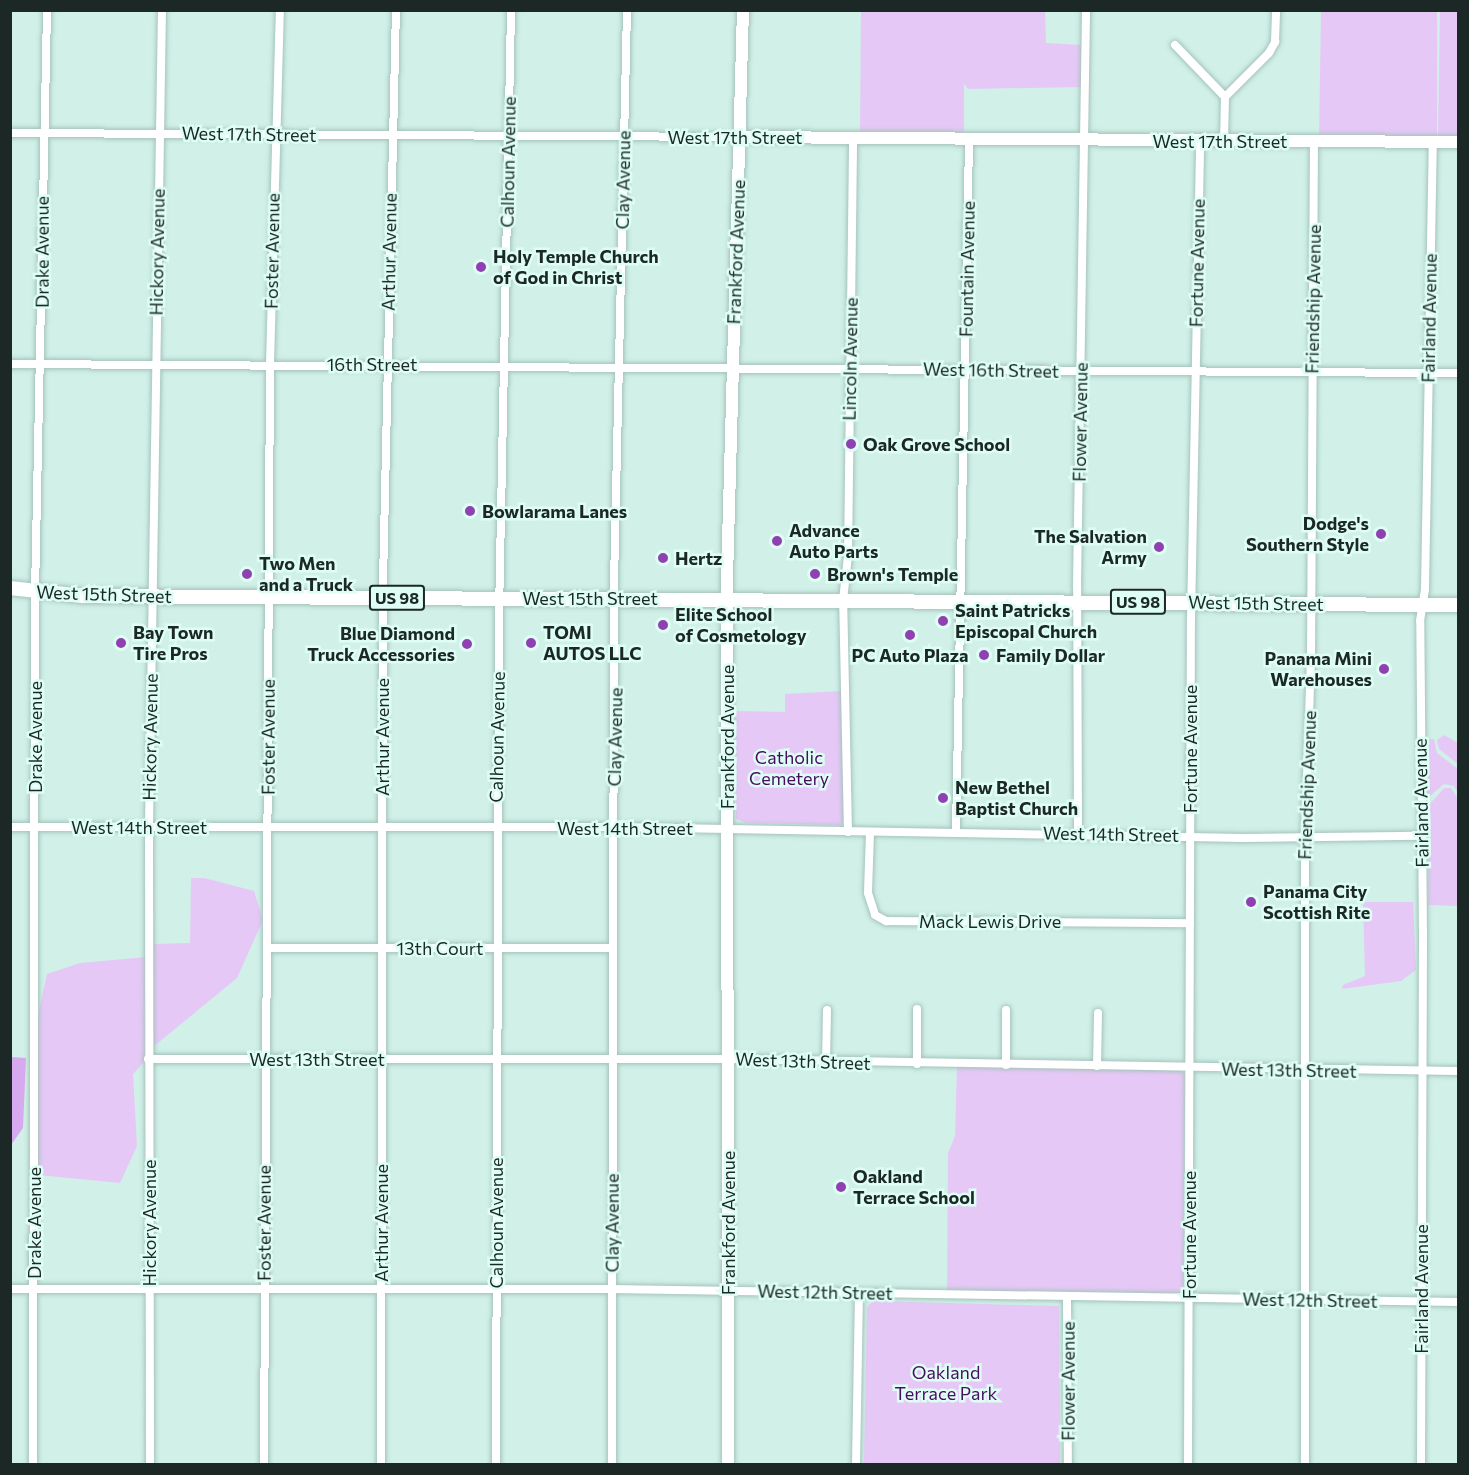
<!DOCTYPE html>
<html>
<head>
<meta charset="utf-8">
<style>
  body { margin:0 }
  #map { position:relative; width:1469px; height:1475px; overflow:hidden; background:#d0f0e8; font-family:Commissioner,sans-serif }
  div>[style] { position:absolute }
  [style*='--x'] { left:calc(var(--x)*1px); top:calc(var(--y)*1px); width:calc(var(--w)*1px); rotate:calc(var(--a)*1deg) }
  .green>* { inset:0; background:#e6c8f7 }
  .water>* { inset:0; background:#d7a9ee }
  .roads { filter:drop-shadow(0 0 2px #a5c3bb) drop-shadow(0 0 2px #a5c3bb) }
  .minor>* { height:8px; margin:-4px; padding:0 4px; transform-origin:4px; border-radius:4px; background:#fff }
  .secondary>* { height:12px; margin:-6px; padding:0 6px; transform-origin:6px; border-radius:6px; background:#fff }
  .trunk>* { height:14px; margin:-7px; padding:0 7px; transform-origin:7px; border-radius:7px; background:#fff }
  .dots>* { width:16px; height:16px; translate:-50% -50%; box-sizing:border-box; border:3px solid #defef5; border-radius:50% }
  span { translate:-50% -50%; white-space:nowrap; text-align:center; line-height:1.15; -webkit-text-stroke:5px #defef5; paint-order:stroke }
  .shield-label span { padding:2px 4px; background:#defef5; border:2px solid; border-radius:4px; -webkit-text-stroke-width:0 }
  .shield-label { font-size:16px; color:#1c2825; font-weight:700 }
  .street-label { font-size:18px; color:#1c2825 }
  .poi-label { font-size:18px; color:#1c2825; font-weight:700 }
  .left { translate:0 -50%; text-align:left }
  .right { translate:-100% -50%; text-align:right }
  .park-label { font-size:18px; color:#490d60 }
  .frame { position:absolute; inset:0; border:12px solid #1c2825; pointer-events:none }
</style>
</head>
<body>
<div id="map">
  <div class="green">
    <div style="clip-path:polygon(861px 11px,1045px 11px,1046px 43px,1082px 45px,1081px 87px,968px 89px,964px 84px,964px 134px,860px 134px)"></div>
    <div style="clip-path:polygon(1321px 11px,1437px 11px,1437px 138px,1319px 137px)"></div>
    <div style="clip-path:polygon(1440px 11px,1458px 11px,1458px 139px,1438px 139px)"></div>
    <div style="clip-path:polygon(843px 691px,846px 819px,840px 825px,746px 823px,736px 819px,735px 711px,785px 712px,785px 694px)"></div>
    <div style="clip-path:polygon(1444px 735px,1458px 743px,1458px 764px,1439px 749px,1437px 740px)"></div>
    <div style="clip-path:polygon(1434px 739px,1437px 753px,1458px 769px,1458px 793px,1454px 786px,1444px 784px,1429px 797px,1425px 881px,1424px 740px)"></div>
    <div style="clip-path:polygon(1444px 788px,1451px 788px,1458px 799px,1458px 906px,1428px 905px,1430px 804px)"></div>
    <div style="clip-path:polygon(191px 878px,204px 878px,254px 891px,263px 920px,237px 978px,153px 1047px,153px 944px,190px 943px)"></div>
    <div style="clip-path:polygon(1363px 902px,1413px 902px,1416px 970px,1401px 981px,1342px 989px,1343px 985px,1365px 976px)"></div>
    <div style="clip-path:polygon(146px 957px,146px 1060px,133px 1074px,137px 1146px,120px 1183px,38px 1175px,38px 1015px,47px 974px,80px 963px)"></div>
    <div style="clip-path:polygon(957px 1066px,1178px 1070px,1185px 1074px,1183px 1293px,947px 1291px,948px 1153px,955px 1136px)"></div>
    <div style="clip-path:polygon(873px 1301px,1059px 1306px,1060px 1464px,864px 1464px,867px 1307px)"></div>
  </div>
  <div class="water">
    <div style="clip-path:polygon(11px 1057px,26px 1058px,23px 1128px,11px 1145px)"></div>
  </div>
  <div class="roads">
    <div class="minor">
      <div style="--x:1175;--y:45;--w:72;--a:46.1"></div>
      <div style="--x:10;--y:133;--w:729;--a:0.31"></div>
      <div style="--x:1224;--y:141;--w:44;--a:-88.7"></div>
      <div style="--x:1225;--y:97;--w:62;--a:-45"></div>
      <div style="--x:1269;--y:53;--w:13;--a:-61"></div>
      <div style="--x:1275;--y:42;--w:32;--a:-88"></div>
      <div style="--x:10;--y:364;--w:1448;--a:0.36"></div>
      <div style="--x:10;--y:827;--w:603;--a:0"></div>
      <div style="--x:613;--y:827;--w:631;--a:1"></div>
      <div style="--x:1244;--y:838;--w:176;--a:-0.7"></div>
      <div style="--x:956;--y:831;--w:692;--a:-88.92"></div>
      <div style="--x:848;--y:832;--w:232;--a:-91.2"></div>
      <div style="--x:843;--y:600;--w:44;--a:-83.5"></div>
      <div style="--x:848;--y:556;--w:418;--a:-89.3"></div>
      <div style="--x:870;--y:832;--w:61;--a:91.9"></div>
      <div style="--x:868;--y:893;--w:23;--a:72"></div>
      <div style="--x:875;--y:915;--w:13;--a:29"></div>
      <div style="--x:886;--y:921;--w:304;--a:0.4"></div>
      <div style="--x:1078;--y:833;--w:247;--a:-90.2"></div>
      <div style="--x:1077;--y:586;--w:576;--a:-89.1"></div>
      <div style="--x:267;--y:948;--w:346;--a:0"></div>
      <div style="--x:148;--y:1059;--w:579;--a:0"></div>
      <div style="--x:727;--y:1059;--w:731;--a:0.94"></div>
      <div style="--x:826;--y:1063;--w:53;--a:-88.9"></div>
      <div style="--x:917;--y:1064;--w:55;--a:-90"></div>
      <div style="--x:1006;--y:1065;--w:55;--a:-90"></div>
      <div style="--x:1097;--y:1066;--w:53;--a:-88.9"></div>
      <div style="--x:10;--y:1289;--w:601;--a:0"></div>
      <div style="--x:611;--y:1289;--w:847;--a:0.88"></div>
      <div style="--x:1067;--y:1297;--w:167;--a:89.7"></div>
      <div style="--x:33;--y:1464;--w:871;--a:-89.87"></div>
      <div style="--x:35;--y:593;--w:583;--a:-88.82"></div>
      <div style="--x:150;--y:1464;--w:637;--a:-90.09"></div>
      <div style="--x:149;--y:827;--w:817;--a:-89.09"></div>
      <div style="--x:264;--y:1464;--w:1100;--a:-89.69"></div>
      <div style="--x:270;--y:364;--w:354;--a:-88.4"></div>
      <div style="--x:381;--y:1464;--w:883;--a:-89.87"></div>
      <div style="--x:383;--y:581;--w:571;--a:-88.7"></div>
      <div style="--x:496;--y:1464;--w:850;--a:-89.8"></div>
      <div style="--x:499;--y:614;--w:604;--a:-88.86"></div>
      <div style="--x:612;--y:1464;--w:882;--a:-89.87"></div>
      <div style="--x:614;--y:582;--w:572;--a:-88.7"></div>
      <div style="--x:856;--y:1464;--w:171;--a:-89"></div>
      <div style="--x:1188;--y:1464;--w:845;--a:-89.8"></div>
      <div style="--x:1191;--y:619;--w:478;--a:-88.9"></div>
      <div style="--x:1305;--y:1464;--w:627;--a:-90"></div>
      <div style="--x:1305;--y:837;--w:181;--a:-88.1"></div>
      <div style="--x:1311;--y:656;--w:515;--a:-89.67"></div>
      <div style="--x:1421;--y:1464;--w:529;--a:-89.78"></div>
      <div style="--x:1423;--y:935;--w:314;--a:-90.5"></div>
      <div style="--x:1420;--y:621;--w:32;--a:-81"></div>
      <div style="--x:1425;--y:589;--w:447;--a:-89"></div>
    </div>
    <div class="secondary">
      <div style="--x:739;--y:137;--w:719;--a:0.4"></div>
      <div style="--x:728;--y:1464;--w:886;--a:-90.06"></div>
      <div style="--x:727;--y:578;--w:568;--a:-88.39"></div>
    </div>
    <div class="trunk">
      <div style="--x:10;--y:588;--w:73;--a:6.3"></div>
      <div style="--x:83;--y:596;--w:1375;--a:0.38"></div>
    </div>
  </div>
  <div class="dots">
    <div style="left:481px;top:267px;background:#8f41b2"></div>
    <div style="left:851px;top:444px;background:#8f41b2"></div>
    <div style="left:470px;top:511px;background:#8f41b2"></div>
    <div style="left:1381px;top:534px;background:#8f41b2"></div>
    <div style="left:777px;top:541px;background:#8f41b2"></div>
    <div style="left:1159px;top:547px;background:#8f41b2"></div>
    <div style="left:663px;top:558px;background:#8f41b2"></div>
    <div style="left:247px;top:574px;background:#8f41b2"></div>
    <div style="left:815px;top:574px;background:#8f41b2"></div>
    <div style="left:943px;top:621px;background:#8f41b2"></div>
    <div style="left:663px;top:625px;background:#8f41b2"></div>
    <div style="left:910px;top:635px;background:#8f41b2"></div>
    <div style="left:121px;top:643px;background:#8f41b2"></div>
    <div style="left:531px;top:643px;background:#8f41b2"></div>
    <div style="left:467px;top:644px;background:#8f41b2"></div>
    <div style="left:984px;top:655px;background:#8f41b2"></div>
    <div style="left:1384px;top:669px;background:#8f41b2"></div>
    <div style="left:943px;top:798px;background:#8f41b2"></div>
    <div style="left:1251px;top:902px;background:#8f41b2"></div>
    <div style="left:841px;top:1187px;background:#8f41b2"></div>
  </div>
  <div class="shield-label">
    <span style="left:397px;top:598px">US 98</span>
    <span style="left:1138px;top:602px">US 98</span>
  </div>
  <div class="street-label">
    <span style="left:249px;top:134px;rotate:1deg">West 17th Street</span>
    <span style="left:735px;top:137px">West 17th Street</span>
    <span style="left:1220px;top:141px">West 17th Street</span>
    <span style="left:508px;top:162px;rotate:-89deg">Calhoun Avenue</span>
    <span style="left:623px;top:180px;rotate:-89deg">Clay Avenue</span>
    <span style="left:272px;top:251px;rotate:-89deg">Foster Avenue</span>
    <span style="left:42px;top:252px;rotate:-90deg">Drake Avenue</span>
    <span style="left:157px;top:252px;rotate:-89deg">Hickory Avenue</span>
    <span style="left:389px;top:252px;rotate:-89deg">Arthur Avenue</span>
    <span style="left:736px;top:252px;rotate:-88deg">Frankford Avenue</span>
    <span style="left:1197px;top:263px;rotate:-89deg">Fortune Avenue</span>
    <span style="left:967px;top:269px;rotate:-89deg">Fountain Avenue</span>
    <span style="left:1313px;top:299px;rotate:-89deg">Friendship Avenue</span>
    <span style="left:1429px;top:318px;rotate:-89deg">Fairland Avenue</span>
    <span style="left:850px;top:359px;rotate:-89deg">Lincoln Avenue</span>
    <span style="left:372px;top:364px">16th Street</span>
    <span style="left:991px;top:370px;rotate:1deg">West 16th Street</span>
    <span style="left:1080px;top:422px;rotate:-89deg">Flower Avenue</span>
    <span style="left:104px;top:594px;rotate:2deg">West 15th Street</span>
    <span style="left:590px;top:598px">West 15th Street</span>
    <span style="left:1256px;top:603px;rotate:1deg">West 15th Street</span>
    <span style="left:35px;top:737px;rotate:-90deg">Drake Avenue</span>
    <span style="left:150px;top:737px;rotate:-89deg">Hickory Avenue</span>
    <span style="left:268px;top:737px;rotate:-90deg">Foster Avenue</span>
    <span style="left:382px;top:737px;rotate:-90deg">Arthur Avenue</span>
    <span style="left:497px;top:737px;rotate:-89deg">Calhoun Avenue</span>
    <span style="left:615px;top:737px;rotate:-89deg">Clay Avenue</span>
    <span style="left:727px;top:737px;rotate:-90deg">Frankford Avenue</span>
    <span style="left:1190px;top:749px;rotate:-90deg">Fortune Avenue</span>
    <span style="left:1307px;top:785px;rotate:-88deg">Friendship Avenue</span>
    <span style="left:1421px;top:803px;rotate:-91deg">Fairland Avenue</span>
    <span style="left:139px;top:827px">West 14th Street</span>
    <span style="left:625px;top:828px">West 14th Street</span>
    <span style="left:1111px;top:834px;rotate:1deg">West 14th Street</span>
    <span style="left:990px;top:921px">Mack Lewis Drive</span>
    <span style="left:440px;top:948px">13th Court</span>
    <span style="left:317px;top:1059px">West 13th Street</span>
    <span style="left:803px;top:1061px;rotate:2deg">West 13th Street</span>
    <span style="left:1289px;top:1070px;rotate:1deg">West 13th Street</span>
    <span style="left:34px;top:1223px;rotate:-90deg">Drake Avenue</span>
    <span style="left:149px;top:1223px;rotate:-90deg">Hickory Avenue</span>
    <span style="left:264px;top:1223px;rotate:-90deg">Foster Avenue</span>
    <span style="left:381px;top:1223px;rotate:-90deg">Arthur Avenue</span>
    <span style="left:496px;top:1223px;rotate:-90deg">Calhoun Avenue</span>
    <span style="left:612px;top:1223px;rotate:-90deg">Clay Avenue</span>
    <span style="left:728px;top:1223px;rotate:-90deg">Frankford Avenue</span>
    <span style="left:1189px;top:1235px;rotate:-90deg">Fortune Avenue</span>
    <span style="left:1421px;top:1289px;rotate:-90deg">Fairland Avenue</span>
    <span style="left:825px;top:1292px;rotate:1deg">West 12th Street</span>
    <span style="left:1310px;top:1300px;rotate:1deg">West 12th Street</span>
    <span style="left:1068px;top:1381px;rotate:-90deg">Flower Avenue</span>
  </div>
  <div class="poi-label">
    <span class="left" style="left:493px;top:267px">Holy Temple Church<br>of God in Christ</span>
    <span class="left" style="left:863px;top:444px">Oak Grove School</span>
    <span class="left" style="left:482px;top:511px">Bowlarama Lanes</span>
    <span class="right" style="left:1369px;top:534px">Dodge's<br>Southern Style</span>
    <span class="left" style="left:789px;top:541px">Advance<br>Auto Parts</span>
    <span class="right" style="left:1147px;top:547px">The Salvation<br>Army</span>
    <span class="left" style="left:675px;top:558px">Hertz</span>
    <span class="left" style="left:259px;top:574px">Two Men<br>and a Truck</span>
    <span class="left" style="left:827px;top:574px">Brown's Temple</span>
    <span class="left" style="left:955px;top:621px">Saint Patricks<br>Episcopal Church</span>
    <span class="left" style="left:675px;top:625px">Elite School<br>of Cosmetology</span>
    <span class="left" style="left:133px;top:643px">Bay Town<br>Tire Pros</span>
    <span class="left" style="left:543px;top:643px">TOMI<br>AUTOS LLC</span>
    <span class="right" style="left:455px;top:644px">Blue Diamond<br>Truck Accessories</span>
    <span style="left:910px;top:655px">PC Auto Plaza</span>
    <span class="left" style="left:996px;top:655px">Family Dollar</span>
    <span class="right" style="left:1372px;top:669px">Panama Mini<br>Warehouses</span>
    <span class="left" style="left:955px;top:798px">New Bethel<br>Baptist Church</span>
    <span class="left" style="left:1263px;top:902px">Panama City<br>Scottish Rite</span>
    <span class="left" style="left:853px;top:1187px">Oakland<br>Terrace School</span>
  </div>
  <div class="park-label">
    <span style="left:789px;top:768px">Catholic<br>Cemetery</span>
    <span style="left:946px;top:1383px">Oakland<br>Terrace Park</span>
  </div>
  <div class="frame"></div>
</div>
</body>
</html>
